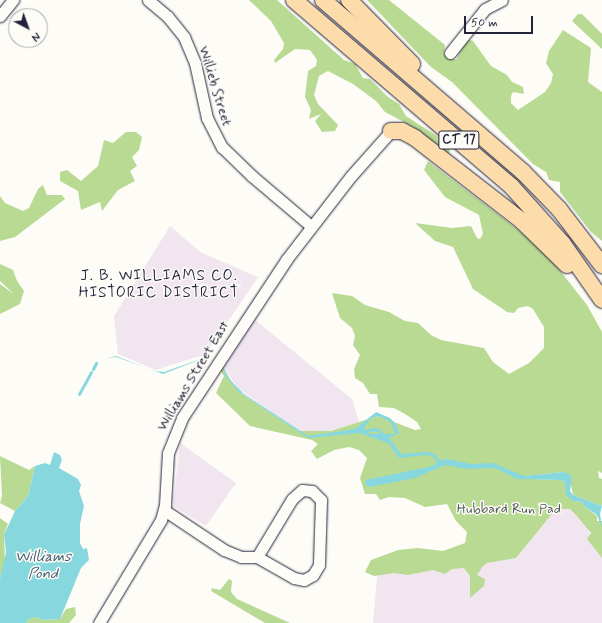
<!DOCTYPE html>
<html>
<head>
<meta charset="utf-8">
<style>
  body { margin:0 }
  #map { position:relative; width:602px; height:623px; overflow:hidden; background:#fdfcf7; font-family:Mynerve,sans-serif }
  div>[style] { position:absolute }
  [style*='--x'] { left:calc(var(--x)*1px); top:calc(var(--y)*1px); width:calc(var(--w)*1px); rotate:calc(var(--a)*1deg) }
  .built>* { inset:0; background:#f1e6f0 }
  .green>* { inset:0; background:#b9da93 }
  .water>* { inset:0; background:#87d8de }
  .stream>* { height:3px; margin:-1.5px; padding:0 1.5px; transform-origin:1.5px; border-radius:1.5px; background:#87d8de }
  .roads { filter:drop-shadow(0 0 1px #22223b) drop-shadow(0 0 1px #22223b) }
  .minor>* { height:11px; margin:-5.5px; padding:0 5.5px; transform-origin:5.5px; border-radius:5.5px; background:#fdfcf7 }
  .highway>* { height:16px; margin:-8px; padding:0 8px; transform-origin:8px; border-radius:8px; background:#fddcac }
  span { translate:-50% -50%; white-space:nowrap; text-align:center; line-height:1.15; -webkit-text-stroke:3px #fdfcf7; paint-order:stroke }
  .shield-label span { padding:1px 3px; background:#fdfcf7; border:1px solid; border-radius:3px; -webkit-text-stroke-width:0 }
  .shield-label { font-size:13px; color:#22223b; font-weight:700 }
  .street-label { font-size:14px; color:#22223b }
  .park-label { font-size:14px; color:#4f5955 }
  .neighbourhood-label { font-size:15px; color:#22223b; letter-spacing:1px }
  .water-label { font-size:15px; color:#40596c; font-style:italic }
  .north { position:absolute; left:8px; top:8px; width:40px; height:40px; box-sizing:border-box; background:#fdfcf7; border:1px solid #a5a5ac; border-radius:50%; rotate:139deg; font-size:11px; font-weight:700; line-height:16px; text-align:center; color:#22223b }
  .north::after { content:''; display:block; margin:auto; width:14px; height:18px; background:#22223b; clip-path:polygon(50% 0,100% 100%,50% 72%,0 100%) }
  .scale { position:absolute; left:464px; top:16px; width:69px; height:18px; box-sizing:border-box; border:2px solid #22223b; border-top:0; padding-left:5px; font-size:12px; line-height:14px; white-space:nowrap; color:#22223b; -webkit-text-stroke:3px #fdfcf7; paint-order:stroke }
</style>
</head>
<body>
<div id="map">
  <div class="built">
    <div style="clip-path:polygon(170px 226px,200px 252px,258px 277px,206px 354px,156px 370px,118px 354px,114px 316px)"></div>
    <div style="clip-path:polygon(254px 319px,352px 399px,359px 422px,331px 431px,298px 431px,238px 388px,222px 366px)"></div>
    <div style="clip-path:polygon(180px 443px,236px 483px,206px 526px,173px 506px)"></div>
    <div style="clip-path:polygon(562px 508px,570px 509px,585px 524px,602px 558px,602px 623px,373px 623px,378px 567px,516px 558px,556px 509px)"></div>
  </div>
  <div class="green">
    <div style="clip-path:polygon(249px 0,277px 0,344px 60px,355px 64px,363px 78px,370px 79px,388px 97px,399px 104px,406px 116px,437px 136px,450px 149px,449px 154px,415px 128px,385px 112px,376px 101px,353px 84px,328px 71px,319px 76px,314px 95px,318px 104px,338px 125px,335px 131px,322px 132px,315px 121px,321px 114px,309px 119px,311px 110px,305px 97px,308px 71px,316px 66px,317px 60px,310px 50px,295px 49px,275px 63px,274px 60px,283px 49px,284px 43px,271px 21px)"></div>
    <div style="clip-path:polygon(367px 0,389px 0,445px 45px,444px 54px,456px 60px,465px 42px,467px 39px,473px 41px,491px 66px,507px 75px,512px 82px,523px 87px,524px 94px,513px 92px,511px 96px,511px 103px,518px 110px,545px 92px,551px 83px,553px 74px,546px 63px,549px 51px,563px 30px,591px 48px,588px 82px,602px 92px,602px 241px,591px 232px,560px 192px,560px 182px,549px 180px,546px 172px,533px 164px,452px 82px,431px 67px)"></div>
    <div style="clip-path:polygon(578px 14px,582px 14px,602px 34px,602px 49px,572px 21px)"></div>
    <div style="clip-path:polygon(126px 132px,136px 132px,142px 137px,139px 150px,132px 157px,137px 166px,130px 171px,135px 181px,118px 190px,102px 211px,100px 202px,81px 210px,78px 191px,60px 181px,60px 172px,67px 170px,81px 181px,98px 166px,104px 140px,113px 143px)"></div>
    <div style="clip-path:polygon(428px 161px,543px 249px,587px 305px,602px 332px,602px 473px,598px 471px,599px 478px,602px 479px,602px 506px,573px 495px,570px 481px,563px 472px,525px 476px,532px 479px,561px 480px,565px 483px,573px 501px,582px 502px,585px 507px,597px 516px,597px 521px,602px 521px,602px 558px,587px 539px,591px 533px,576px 515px,570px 509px,556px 509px,516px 558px,487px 563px,483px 566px,477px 575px,485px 579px,484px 586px,470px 598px,470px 576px,464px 568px,452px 569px,445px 574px,433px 570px,408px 575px,394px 573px,374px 576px,365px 572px,371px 560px,398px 550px,418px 548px,443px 551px,465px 543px,467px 532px,456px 521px,447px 504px,425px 507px,405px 498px,389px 497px,380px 500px,376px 494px,365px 494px,360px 478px,367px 458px,359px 450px,349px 447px,334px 450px,317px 459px,311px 451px,318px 444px,312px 440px,250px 426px,216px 393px,224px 376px,220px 370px,222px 367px,239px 392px,298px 431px,331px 431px,378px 416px,415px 430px,421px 429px,417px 422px,405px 414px,394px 408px,379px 407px,377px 394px,370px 394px,363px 383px,355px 378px,354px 369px,360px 355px,353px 345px,355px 336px,352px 328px,340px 318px,332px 293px,352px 296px,365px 305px,389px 312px,405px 321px,418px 323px,431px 335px,441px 340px,484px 348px,493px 362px,509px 374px,529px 363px,544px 348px,544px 327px,533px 309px,528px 306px,518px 308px,514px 313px,507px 312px,473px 289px,453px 247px,435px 241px,415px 223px,452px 228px,471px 226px,477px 238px,480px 239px,483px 234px,479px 215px,445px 197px,424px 170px)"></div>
    <div style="clip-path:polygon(43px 185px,47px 195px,62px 195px,65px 199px,15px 237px,0 241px,0 196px,5px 203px,23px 211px,29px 208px,38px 189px)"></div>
    <div style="clip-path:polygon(0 264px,13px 270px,17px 281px,24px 291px,20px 304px,0 314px,0 284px,15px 295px,0 281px)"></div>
    <div style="clip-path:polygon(0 456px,29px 470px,35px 466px,28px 496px,15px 511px,0 503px,2px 496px)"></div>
    <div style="clip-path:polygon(0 518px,8px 524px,4px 535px,5px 562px,0 579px)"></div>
    <div style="clip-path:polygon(229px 579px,232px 581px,231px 592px,237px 599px,290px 623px,265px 623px,211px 591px,212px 588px,220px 590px)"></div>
    <div style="clip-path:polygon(75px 607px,76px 615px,69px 623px,26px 623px,29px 619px,35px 617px,43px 620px,60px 619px,66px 609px)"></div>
  </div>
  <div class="water">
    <div style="clip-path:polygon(212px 355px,163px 374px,116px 357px,107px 358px,116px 356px,154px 371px,164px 372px)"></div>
    <div style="clip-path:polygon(evenodd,222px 365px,230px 380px,244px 394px,308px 436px,355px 429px,376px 412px,390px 418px,396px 424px,399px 433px,389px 438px,401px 454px,429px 452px,435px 454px,439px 460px,448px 459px,471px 464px,493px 463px,524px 476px,563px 472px,569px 474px,572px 477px,570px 491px,573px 495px,602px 506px,600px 514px,602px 528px,597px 515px,585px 507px,582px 502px,573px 501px,566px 495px,565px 483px,561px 480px,517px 479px,495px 468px,467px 469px,445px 465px,415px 478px,369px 487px,365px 484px,366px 480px,433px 466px,437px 462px,433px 457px,427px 455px,399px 458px,388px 443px,359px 433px,308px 438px,239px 392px,226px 377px,222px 365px,378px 416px,391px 422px,395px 434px,371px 434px,363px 430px,370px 419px,378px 416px)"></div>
    <div style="clip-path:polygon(54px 452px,60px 455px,62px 460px,59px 468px,78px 479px,81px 485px,79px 491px,84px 506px,80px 524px,80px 543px,83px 549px,87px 548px,89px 560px,81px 568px,60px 619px,43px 620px,35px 617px,29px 619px,26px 623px,0 623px,0 579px,6px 552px,4px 535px,15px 511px,28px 496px,35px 466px,45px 463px,50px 465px)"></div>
  </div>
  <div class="stream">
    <div style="--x:93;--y:369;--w:7;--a:-63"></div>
    <div style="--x:79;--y:394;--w:25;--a:-61"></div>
    <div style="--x:362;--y:431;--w:15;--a:-8"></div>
    <div style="--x:377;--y:429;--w:11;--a:45"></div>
  </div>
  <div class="roads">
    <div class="minor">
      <div style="--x:148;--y:0;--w:26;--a:40"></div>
      <div style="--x:168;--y:17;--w:26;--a:51"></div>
      <div style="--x:184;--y:37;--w:28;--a:67"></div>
      <div style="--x:195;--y:63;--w:56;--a:77.7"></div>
      <div style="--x:207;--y:118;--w:33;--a:63"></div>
      <div style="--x:222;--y:147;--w:42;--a:44"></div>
      <div style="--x:252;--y:176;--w:77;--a:40.3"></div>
      <div style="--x:0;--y:16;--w:21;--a:-51"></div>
      <div style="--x:450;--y:53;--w:56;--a:-51.5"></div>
      <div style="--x:485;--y:9;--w:19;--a:-28"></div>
      <div style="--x:164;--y:510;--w:72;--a:33.7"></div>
      <div style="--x:224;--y:550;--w:18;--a:22"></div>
      <div style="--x:241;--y:557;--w:16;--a:0"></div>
      <div style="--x:257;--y:557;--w:68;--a:-58.9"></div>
      <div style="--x:292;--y:499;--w:13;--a:-42"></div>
      <div style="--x:302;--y:490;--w:10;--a:6"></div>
      <div style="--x:312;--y:491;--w:13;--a:45"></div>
      <div style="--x:321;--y:500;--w:65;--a:91.8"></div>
      <div style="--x:319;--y:565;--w:12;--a:121"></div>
      <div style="--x:313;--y:575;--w:10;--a:151"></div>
      <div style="--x:304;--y:580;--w:10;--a:-169"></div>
      <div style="--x:294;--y:578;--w:43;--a:-150.4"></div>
      <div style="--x:99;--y:623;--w:120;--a:-59"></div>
      <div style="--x:161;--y:520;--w:16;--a:-75"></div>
      <div style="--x:165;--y:505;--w:52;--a:-86.7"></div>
      <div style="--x:168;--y:453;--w:38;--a:-68"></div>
      <div style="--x:182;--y:418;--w:189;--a:-56.6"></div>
      <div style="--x:286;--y:260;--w:106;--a:-52.3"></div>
      <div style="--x:351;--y:176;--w:60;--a:-48.4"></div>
    </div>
    <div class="highway">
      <div style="--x:294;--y:0;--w:287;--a:40.6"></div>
      <div style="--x:512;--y:187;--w:76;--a:48.2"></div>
      <div style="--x:563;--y:244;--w:68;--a:55.1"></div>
      <div style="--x:323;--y:0;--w:264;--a:40.7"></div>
      <div style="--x:523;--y:172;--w:52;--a:45.8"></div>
      <div style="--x:559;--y:209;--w:71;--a:52.5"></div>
      <div style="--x:349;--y:0;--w:90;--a:45.5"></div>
      <div style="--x:391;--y:131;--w:11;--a:0"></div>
      <div style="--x:402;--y:131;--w:15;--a:28"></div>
      <div style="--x:415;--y:138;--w:135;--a:37.8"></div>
      <div style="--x:522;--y:221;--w:63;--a:44.4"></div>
    </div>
  </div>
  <div class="shield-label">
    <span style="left:459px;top:140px">CT 17</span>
  </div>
  <div class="street-label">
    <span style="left:215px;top:86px;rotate:73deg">Willieb Street</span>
    <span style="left:193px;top:376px;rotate:-59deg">Williams Street East</span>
  </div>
  <div class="park-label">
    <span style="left:509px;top:509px">Hubbard Run Pad</span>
  </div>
  <div class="neighbourhood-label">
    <span style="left:159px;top:285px">J. B. WILLIAMS CO.<br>HISTORIC DISTRICT</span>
  </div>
  <div class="water-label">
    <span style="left:43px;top:566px">Williams<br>Pond</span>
  </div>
  <div class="north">N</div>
  <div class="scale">50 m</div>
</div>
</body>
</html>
